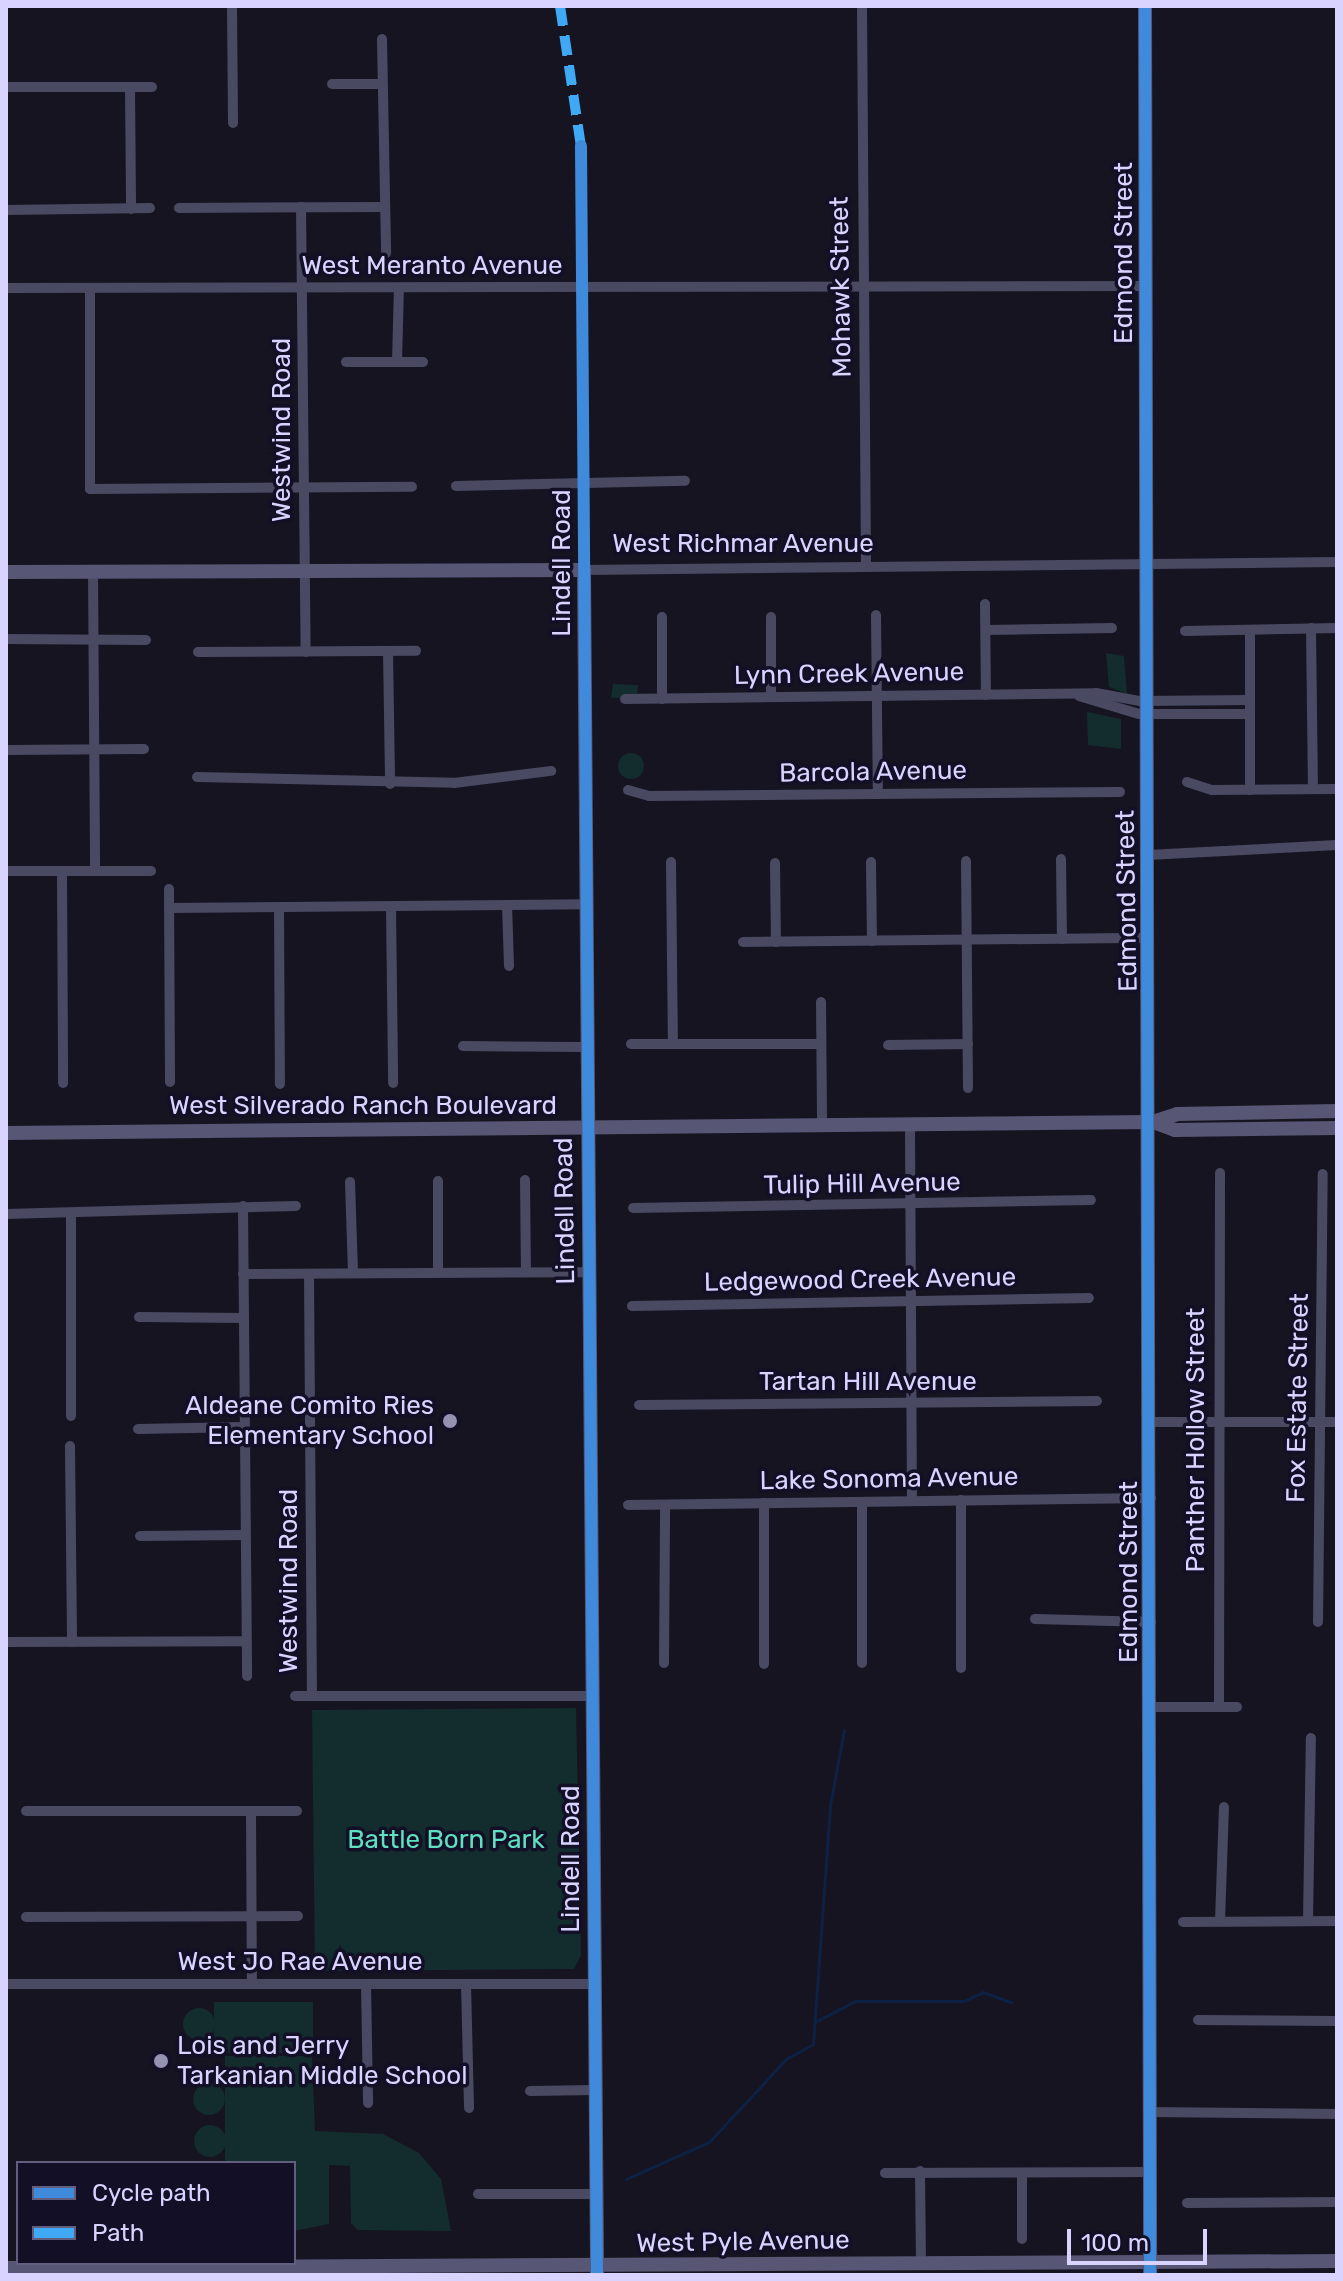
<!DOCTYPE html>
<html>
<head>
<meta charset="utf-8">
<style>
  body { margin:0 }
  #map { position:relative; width:1343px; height:2281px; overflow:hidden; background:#161421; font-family:Rubik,sans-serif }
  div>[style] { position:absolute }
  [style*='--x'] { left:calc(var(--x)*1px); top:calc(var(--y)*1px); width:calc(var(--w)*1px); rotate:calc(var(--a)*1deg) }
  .green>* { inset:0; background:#132c2d }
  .round { border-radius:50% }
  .stream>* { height:3px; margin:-1.5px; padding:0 1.5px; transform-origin:1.5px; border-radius:1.5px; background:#0d2144 }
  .street>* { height:10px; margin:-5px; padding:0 5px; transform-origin:5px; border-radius:5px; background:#4a4962 }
  .secondary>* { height:14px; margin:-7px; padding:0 7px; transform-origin:7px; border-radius:7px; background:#575674 }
  .quiet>* { height:10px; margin-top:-5px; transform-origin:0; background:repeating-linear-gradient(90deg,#3fa9f5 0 20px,transparent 0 30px) }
  .cycleway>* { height:12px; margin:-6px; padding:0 6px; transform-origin:6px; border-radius:6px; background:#408adc }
  .dots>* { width:22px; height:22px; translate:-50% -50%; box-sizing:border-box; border:4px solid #130f26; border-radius:50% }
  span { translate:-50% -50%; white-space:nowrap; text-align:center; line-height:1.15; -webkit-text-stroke:7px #130f26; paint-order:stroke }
  .street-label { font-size:26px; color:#d9d4ff }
  .poi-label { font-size:26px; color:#d9d4ff }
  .right { translate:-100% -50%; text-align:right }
  .left { translate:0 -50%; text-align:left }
  .park-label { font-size:26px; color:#5fe0c0 }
  .frame { position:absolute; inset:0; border:8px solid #d9d4ff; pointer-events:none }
  .legend { position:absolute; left:16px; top:2161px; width:280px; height:104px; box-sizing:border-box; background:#130f26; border:2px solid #625e7d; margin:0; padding:10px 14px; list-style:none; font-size:24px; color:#d9d4ff }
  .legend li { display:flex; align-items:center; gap:16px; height:40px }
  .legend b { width:40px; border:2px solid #625e7d }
  .scale { position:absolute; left:1067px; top:2229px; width:140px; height:36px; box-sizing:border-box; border:4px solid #d9d4ff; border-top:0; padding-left:10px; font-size:24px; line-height:28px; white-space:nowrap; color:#d9d4ff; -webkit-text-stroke:6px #130f26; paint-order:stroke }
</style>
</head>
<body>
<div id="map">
  <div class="green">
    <div style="clip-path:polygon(1106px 653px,1124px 656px,1127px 694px,1109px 687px)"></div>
    <div style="clip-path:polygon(613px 684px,638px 685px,637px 697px,611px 698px)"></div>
    <div style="clip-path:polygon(1087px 712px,1121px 719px,1121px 749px,1088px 745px)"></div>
    <div class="round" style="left:618px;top:753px;width:26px;height:26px"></div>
    <div style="clip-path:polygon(576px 1708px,581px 1955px,574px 1969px,315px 1971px,312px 1710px)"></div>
    <div style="clip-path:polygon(214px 2002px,313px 2002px,313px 2053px,214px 2053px)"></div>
    <div class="round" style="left:183px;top:2008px;width:32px;height:32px"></div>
    <div style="clip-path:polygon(225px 2056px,312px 2056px,315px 2131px,383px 2134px,419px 2153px,441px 2179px,451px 2231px,358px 2230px,351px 2223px,350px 2166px,329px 2165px,329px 2224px,294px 2231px,294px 2163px,225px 2163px)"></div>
    <div class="round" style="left:193px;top:2083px;width:32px;height:32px"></div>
    <div class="round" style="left:194px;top:2125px;width:32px;height:32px"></div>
  </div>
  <div class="stream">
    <div style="--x:815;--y:2022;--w:45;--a:-27.7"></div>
    <div style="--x:855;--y:2001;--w:109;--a:0"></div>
    <div style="--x:964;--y:2001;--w:21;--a:-25"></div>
    <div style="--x:983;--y:1992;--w:30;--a:20"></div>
    <div style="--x:626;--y:2179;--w:91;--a:-24"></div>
    <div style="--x:709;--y:2142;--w:113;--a:-47.1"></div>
    <div style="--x:786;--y:2059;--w:31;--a:-29"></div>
    <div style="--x:813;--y:2044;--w:240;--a:-85.9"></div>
    <div style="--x:830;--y:1805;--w:76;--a:-79.4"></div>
  </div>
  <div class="street">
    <div style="--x:232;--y:6;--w:117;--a:89.5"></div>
    <div style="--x:862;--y:6;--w:561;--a:89.59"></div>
    <div style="--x:382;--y:39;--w:214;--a:88.9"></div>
    <div style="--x:332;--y:84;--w:50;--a:0"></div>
    <div style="--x:6;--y:87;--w:146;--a:0"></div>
    <div style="--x:130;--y:87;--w:122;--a:89.5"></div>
    <div style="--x:581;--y:146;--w:424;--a:89.6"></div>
    <div style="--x:584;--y:570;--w:753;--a:-0.61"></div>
    <div style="--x:301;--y:207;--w:445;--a:89.4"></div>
    <div style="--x:179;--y:208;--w:206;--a:-0.3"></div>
    <div style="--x:6;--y:210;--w:144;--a:-0.8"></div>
    <div style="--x:6;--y:288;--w:1140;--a:-0.1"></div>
    <div style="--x:90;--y:288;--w:201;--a:90"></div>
    <div style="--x:90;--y:489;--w:322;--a:-0.4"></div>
    <div style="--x:346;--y:362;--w:77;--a:0"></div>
    <div style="--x:397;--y:362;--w:74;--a:-88.5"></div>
    <div style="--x:456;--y:486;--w:229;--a:-1.3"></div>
    <div style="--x:93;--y:571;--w:300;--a:89.6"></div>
    <div style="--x:985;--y:604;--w:91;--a:89.4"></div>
    <div style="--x:876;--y:615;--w:179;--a:89.4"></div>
    <div style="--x:662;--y:617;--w:82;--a:90"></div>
    <div style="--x:771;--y:617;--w:80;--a:90"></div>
    <div style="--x:1311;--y:628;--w:161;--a:89.3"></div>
    <div style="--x:986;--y:630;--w:126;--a:-0.9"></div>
    <div style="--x:1250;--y:630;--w:160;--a:90"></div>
    <div style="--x:1185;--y:631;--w:152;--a:-1.1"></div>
    <div style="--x:6;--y:639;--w:140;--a:0.4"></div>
    <div style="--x:388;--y:651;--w:133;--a:89.1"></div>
    <div style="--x:198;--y:652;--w:218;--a:-0.3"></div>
    <div style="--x:1079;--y:696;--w:63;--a:16.7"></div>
    <div style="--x:1139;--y:714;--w:111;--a:0"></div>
    <div style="--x:625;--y:699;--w:471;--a:-0.7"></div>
    <div style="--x:1096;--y:693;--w:45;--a:10.3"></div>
    <div style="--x:1140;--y:701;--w:110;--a:-0.5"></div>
    <div style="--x:6;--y:750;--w:138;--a:-0.4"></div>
    <div style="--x:197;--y:777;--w:257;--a:1.3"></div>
    <div style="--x:454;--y:783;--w:98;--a:-7.1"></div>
    <div style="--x:1187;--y:782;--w:26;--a:18"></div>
    <div style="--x:1212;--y:790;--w:125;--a:-0.5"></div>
    <div style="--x:628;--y:790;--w:22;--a:16"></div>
    <div style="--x:649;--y:796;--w:471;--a:-0.5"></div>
    <div style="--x:1148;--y:855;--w:189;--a:-3"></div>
    <div style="--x:1061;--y:859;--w:80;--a:89.3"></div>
    <div style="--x:966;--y:861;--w:227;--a:89.5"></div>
    <div style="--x:671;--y:862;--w:182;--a:89.4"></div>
    <div style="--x:871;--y:862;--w:79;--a:89.3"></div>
    <div style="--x:775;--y:863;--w:79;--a:89.3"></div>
    <div style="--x:6;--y:871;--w:145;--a:0"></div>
    <div style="--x:62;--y:871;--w:212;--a:89.7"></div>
    <div style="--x:169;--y:889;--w:193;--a:89.7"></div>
    <div style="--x:507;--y:905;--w:61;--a:88.1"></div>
    <div style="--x:279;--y:907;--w:177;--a:89.7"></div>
    <div style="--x:391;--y:907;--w:176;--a:89.3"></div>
    <div style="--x:169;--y:908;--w:417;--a:-0.5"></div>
    <div style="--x:743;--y:942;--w:406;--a:-0.6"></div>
    <div style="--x:821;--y:1002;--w:124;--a:89.5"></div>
    <div style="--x:631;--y:1044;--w:190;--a:0"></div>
    <div style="--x:888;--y:1045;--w:80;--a:-0.7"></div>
    <div style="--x:463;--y:1046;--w:121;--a:0.5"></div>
    <div style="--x:910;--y:1126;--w:375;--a:89.7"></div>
    <div style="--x:525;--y:1180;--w:92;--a:89.4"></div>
    <div style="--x:438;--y:1181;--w:92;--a:90"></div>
    <div style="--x:350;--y:1182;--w:91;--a:88.1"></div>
    <div style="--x:243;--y:1206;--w:470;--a:89.5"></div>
    <div style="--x:633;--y:1208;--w:458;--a:-1"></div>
    <div style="--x:6;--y:1214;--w:290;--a:-1.6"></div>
    <div style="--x:243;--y:1274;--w:345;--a:-0.3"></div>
    <div style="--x:309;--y:1274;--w:422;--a:89.6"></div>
    <div style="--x:632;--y:1306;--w:457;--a:-1"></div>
    <div style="--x:139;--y:1317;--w:104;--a:0.6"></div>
    <div style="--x:639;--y:1405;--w:458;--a:-0.5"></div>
    <div style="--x:71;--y:1416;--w:202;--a:-90"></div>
    <div style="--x:1153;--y:1422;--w:184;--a:0"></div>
    <div style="--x:138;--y:1429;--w:106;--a:-1.1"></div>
    <div style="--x:70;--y:1446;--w:196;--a:89.4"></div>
    <div style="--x:961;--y:1500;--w:168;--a:90"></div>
    <div style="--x:862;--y:1502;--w:161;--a:90"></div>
    <div style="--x:764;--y:1503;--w:161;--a:90"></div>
    <div style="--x:628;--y:1505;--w:523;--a:-0.77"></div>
    <div style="--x:140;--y:1536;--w:105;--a:-0.5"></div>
    <div style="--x:1035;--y:1619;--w:116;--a:1.5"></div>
    <div style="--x:1318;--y:1622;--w:448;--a:-89.4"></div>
    <div style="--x:6;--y:1642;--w:240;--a:-0.2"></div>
    <div style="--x:664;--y:1663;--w:158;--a:-89.6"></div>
    <div style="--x:295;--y:1696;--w:297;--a:0"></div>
    <div style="--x:1150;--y:1707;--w:87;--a:0"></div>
    <div style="--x:1219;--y:1707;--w:534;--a:-89.89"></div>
    <div style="--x:26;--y:1811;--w:271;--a:0"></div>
    <div style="--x:251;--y:1811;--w:173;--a:89.7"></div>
    <div style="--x:26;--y:1917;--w:272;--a:-0.2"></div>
    <div style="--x:1220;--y:1921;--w:114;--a:-88"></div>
    <div style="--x:1308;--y:1921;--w:183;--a:-89.1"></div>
    <div style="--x:1183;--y:1922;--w:154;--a:-0.4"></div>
    <div style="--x:6;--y:1984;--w:587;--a:0"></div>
    <div style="--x:366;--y:1984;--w:119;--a:89"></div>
    <div style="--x:466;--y:1984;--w:124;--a:88.6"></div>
    <div style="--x:1198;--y:2020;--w:139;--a:0.4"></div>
    <div style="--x:530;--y:2091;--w:64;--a:-0.9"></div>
    <div style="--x:1148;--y:2112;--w:189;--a:0.6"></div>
    <div style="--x:920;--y:2171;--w:91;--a:89.4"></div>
    <div style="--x:885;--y:2173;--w:260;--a:-0.2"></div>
    <div style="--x:478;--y:2194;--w:116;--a:0"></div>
    <div style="--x:1187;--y:2203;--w:150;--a:-0.4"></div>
    <div style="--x:1022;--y:2239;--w:66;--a:-90"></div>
  </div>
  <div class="secondary">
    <div style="--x:1145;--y:6;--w:2269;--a:89.87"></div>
    <div style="--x:6;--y:572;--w:578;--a:-0.2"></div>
    <div style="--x:584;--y:570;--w:1705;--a:89.56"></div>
    <div style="--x:1153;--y:1122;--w:23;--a:20"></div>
    <div style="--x:1175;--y:1130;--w:162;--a:-0.7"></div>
    <div style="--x:6;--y:1133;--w:1147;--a:-0.55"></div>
    <div style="--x:1153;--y:1122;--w:25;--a:-18"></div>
    <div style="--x:1177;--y:1114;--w:160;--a:-1.1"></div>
    <div style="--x:6;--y:2268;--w:1331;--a:-0.3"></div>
  </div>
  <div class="quiet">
    <div style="--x:560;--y:6;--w:142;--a:81.5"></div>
  </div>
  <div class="cycleway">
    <div style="--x:1145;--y:6;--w:2269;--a:89.87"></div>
    <div style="--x:581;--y:146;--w:2129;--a:89.57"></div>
  </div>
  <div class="dots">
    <div style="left:450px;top:1421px;background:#9591b1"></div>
    <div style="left:161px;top:2061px;background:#9591b1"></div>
  </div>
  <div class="street-label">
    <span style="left:1124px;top:253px;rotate:-90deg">Edmond Street</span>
    <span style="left:432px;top:266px">West Meranto Avenue</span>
    <span style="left:841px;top:287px;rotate:-91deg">Mohawk Street</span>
    <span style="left:282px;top:430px;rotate:-90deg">Westwind Road</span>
    <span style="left:743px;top:544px">West Richmar Avenue</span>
    <span style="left:562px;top:563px;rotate:-90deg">Lindell Road</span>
    <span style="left:849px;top:674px;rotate:-1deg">Lynn Creek Avenue</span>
    <span style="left:873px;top:772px;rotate:-1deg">Barcola Avenue</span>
    <span style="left:1127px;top:901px;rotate:-91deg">Edmond Street</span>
    <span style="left:363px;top:1106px">West Silverado Ranch Boulevard</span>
    <span style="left:862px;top:1184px;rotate:-1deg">Tulip Hill Avenue</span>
    <span style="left:565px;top:1211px;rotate:-91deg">Lindell Road</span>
    <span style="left:860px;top:1280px;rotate:-1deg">Ledgewood Creek Avenue</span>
    <span style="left:868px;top:1382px">Tartan Hill Avenue</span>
    <span style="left:1298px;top:1398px;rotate:-89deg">Fox Estate Street</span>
    <span style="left:1196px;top:1440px;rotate:-90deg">Panther Hollow Street</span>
    <span style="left:889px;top:1479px;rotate:-1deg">Lake Sonoma Avenue</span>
    <span style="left:1129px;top:1572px;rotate:-90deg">Edmond Street</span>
    <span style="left:289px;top:1581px;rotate:-90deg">Westwind Road</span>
    <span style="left:571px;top:1859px;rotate:-90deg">Lindell Road</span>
    <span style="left:300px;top:1962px">West Jo Rae Avenue</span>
    <span style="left:743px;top:2242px;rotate:-1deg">West Pyle Avenue</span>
  </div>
  <div class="poi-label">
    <span class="right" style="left:434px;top:1421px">Aldeane Comito Ries<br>Elementary School</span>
    <span class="left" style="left:177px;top:2061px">Lois and Jerry<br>Tarkanian Middle School</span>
  </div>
  <div class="park-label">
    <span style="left:446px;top:1840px">Battle Born Park</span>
  </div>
  <div class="frame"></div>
  <ul class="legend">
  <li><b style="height:10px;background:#408adc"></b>Cycle path</li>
  <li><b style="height:10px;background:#3fa9f5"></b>Path</li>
  </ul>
  <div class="scale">100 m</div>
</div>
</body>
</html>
